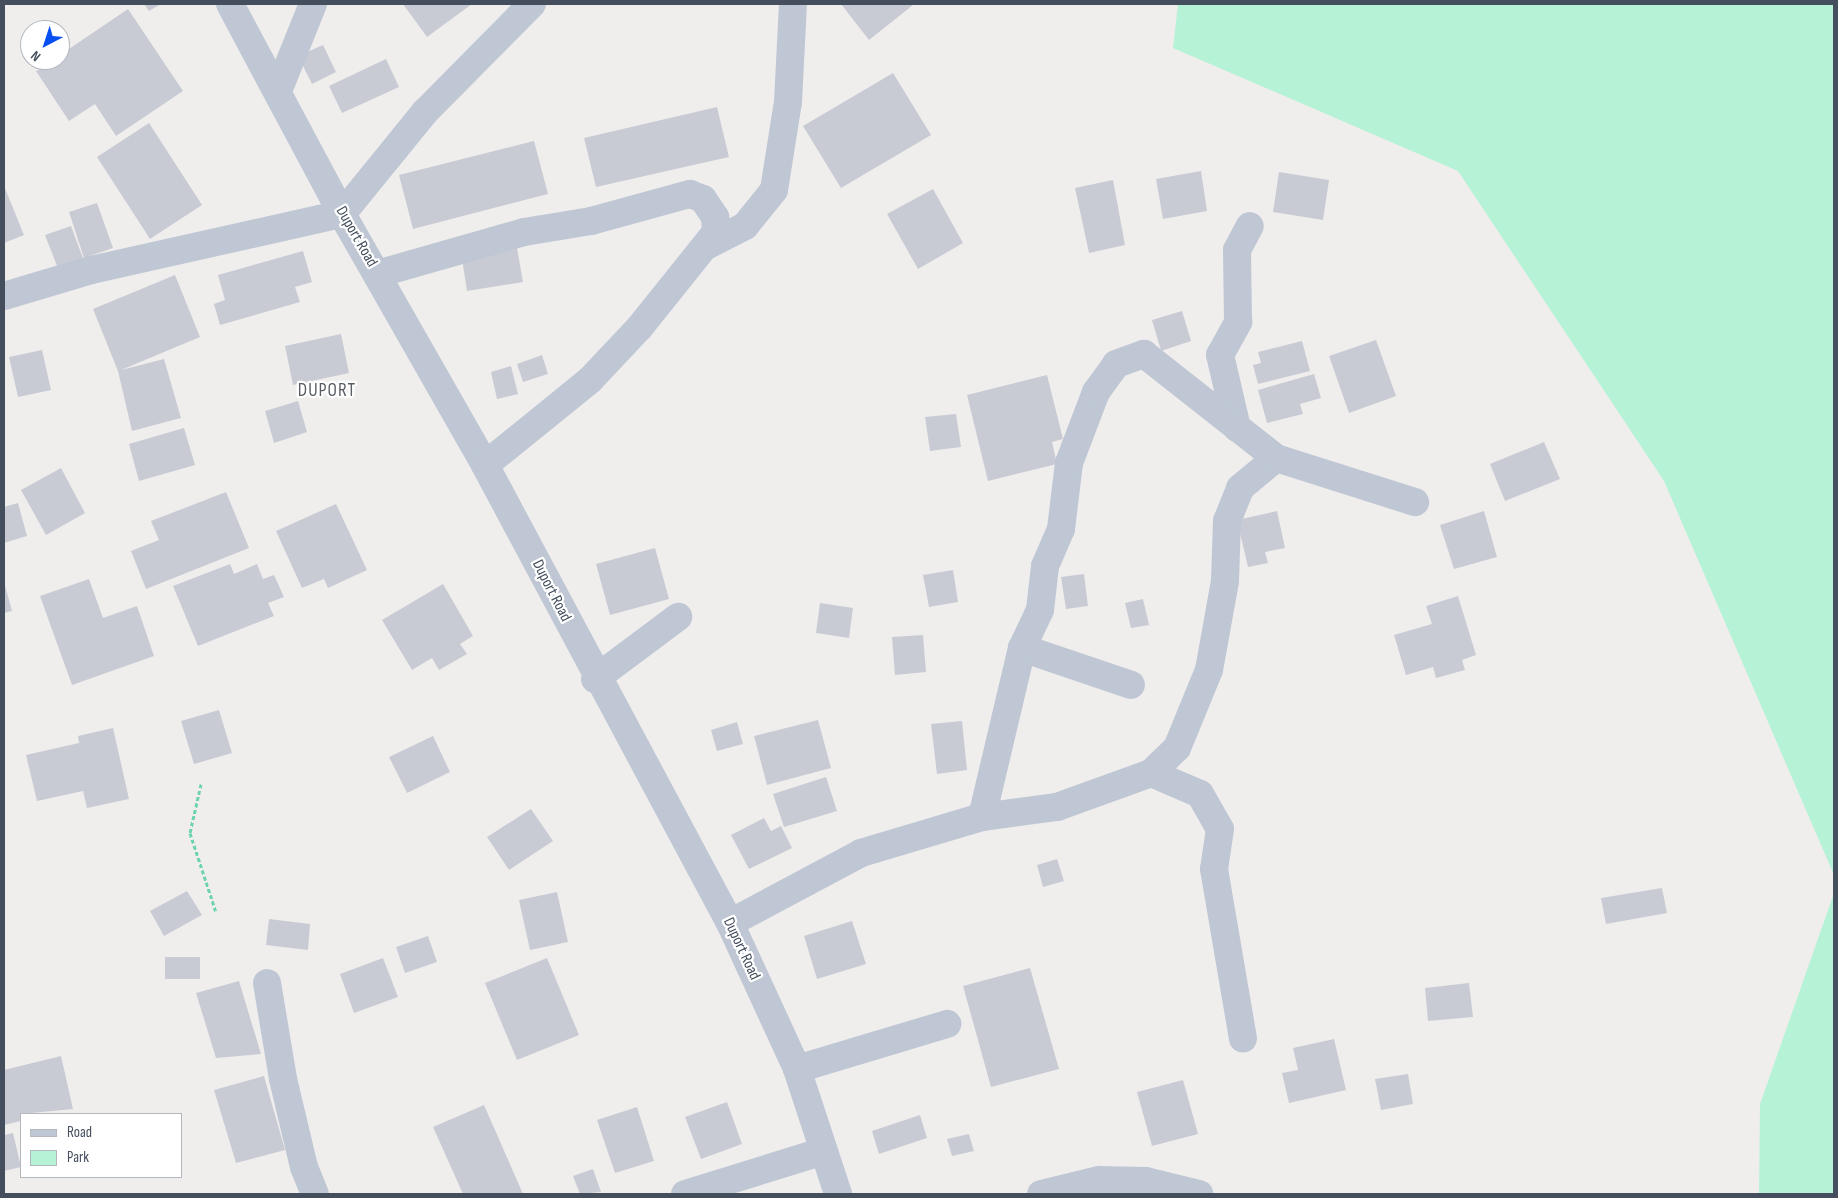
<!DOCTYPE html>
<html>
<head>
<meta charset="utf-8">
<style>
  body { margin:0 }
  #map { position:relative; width:1838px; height:1198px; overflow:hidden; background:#f0eded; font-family:"Sofia Sans Condensed",sans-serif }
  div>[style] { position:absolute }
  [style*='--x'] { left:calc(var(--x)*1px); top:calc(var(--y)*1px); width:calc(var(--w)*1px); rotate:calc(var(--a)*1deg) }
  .green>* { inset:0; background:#b6f3d6 }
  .building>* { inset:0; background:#c9cbd4 }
  .path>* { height:3px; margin-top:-1.5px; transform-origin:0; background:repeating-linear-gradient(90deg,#6bd4ae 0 4px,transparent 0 6.5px) }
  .street>* { height:28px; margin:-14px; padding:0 14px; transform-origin:14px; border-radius:14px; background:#bfc7d4 }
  span { translate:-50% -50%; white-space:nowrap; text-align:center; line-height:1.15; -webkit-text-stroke:4.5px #fff; paint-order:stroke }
  .street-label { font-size:16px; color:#444e5d }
  .quarter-label { font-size:19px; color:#595c63; letter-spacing:1px }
  .frame { position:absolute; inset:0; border:5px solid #444e5d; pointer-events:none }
  .legend { position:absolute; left:20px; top:1113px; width:162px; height:65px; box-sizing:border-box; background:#fff; border:1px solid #b4b8be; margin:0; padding:6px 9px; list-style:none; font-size:15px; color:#444e5d }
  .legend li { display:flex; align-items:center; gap:10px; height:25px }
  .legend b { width:25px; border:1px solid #b4b8be }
  .north { position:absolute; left:20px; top:20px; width:50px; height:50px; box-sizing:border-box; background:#fff; border:1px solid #b4b8be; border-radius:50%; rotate:220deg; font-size:14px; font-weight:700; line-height:20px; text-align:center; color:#444e5d }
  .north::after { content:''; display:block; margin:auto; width:18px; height:22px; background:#074ff0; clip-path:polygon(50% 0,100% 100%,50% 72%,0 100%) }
</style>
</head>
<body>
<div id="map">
  <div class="green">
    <div style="clip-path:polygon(1178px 4px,1834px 4px,1834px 875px,1664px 481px,1458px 171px,1173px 48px)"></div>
    <div style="clip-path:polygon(1834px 893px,1834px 1194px,1759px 1194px,1760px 1104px)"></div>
  </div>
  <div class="building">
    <div style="clip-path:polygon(144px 4px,161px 4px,149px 11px)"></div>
    <div style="clip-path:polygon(403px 4px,472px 4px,427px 37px)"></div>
    <div style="clip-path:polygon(841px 4px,912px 4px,913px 5px,869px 40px)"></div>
    <div style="clip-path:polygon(128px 9px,183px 91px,116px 136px,95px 104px,69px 121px,36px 71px,60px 60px,60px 55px)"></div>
    <div style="clip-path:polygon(323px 45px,336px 72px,312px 84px,298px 56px)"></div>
    <div style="clip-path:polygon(386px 59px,399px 87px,342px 113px,329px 86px)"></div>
    <div style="clip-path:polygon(893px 73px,931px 135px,841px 188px,803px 126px)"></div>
    <div style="clip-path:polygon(717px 107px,729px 157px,596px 187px,584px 138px)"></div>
    <div style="clip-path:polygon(149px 123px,202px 205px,150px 239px,97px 157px)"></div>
    <div style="clip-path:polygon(534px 141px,548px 194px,413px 229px,399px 175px)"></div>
    <div style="clip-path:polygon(1201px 171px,1207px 211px,1163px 219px,1156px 179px)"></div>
    <div style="clip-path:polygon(1279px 172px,1329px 180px,1323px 220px,1273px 212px)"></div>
    <div style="clip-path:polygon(1113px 180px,1125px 245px,1089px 253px,1075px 188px)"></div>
    <div style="clip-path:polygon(4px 186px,24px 235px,4px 243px)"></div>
    <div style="clip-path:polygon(933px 189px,963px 243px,918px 269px,887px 214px)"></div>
    <div style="clip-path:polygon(97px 203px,113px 248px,84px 258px,69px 212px)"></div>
    <div style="clip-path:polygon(71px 226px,84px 261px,59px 271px,45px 235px)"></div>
    <div style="clip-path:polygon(516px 242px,523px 282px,467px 291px,461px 252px)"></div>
    <div style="clip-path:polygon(303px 251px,312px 282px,295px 287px,300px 302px,220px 325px,214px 304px,225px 300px,218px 275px)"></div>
    <div style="clip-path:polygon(175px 275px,200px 337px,121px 370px,164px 359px,181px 418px,132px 431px,118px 371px,93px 309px)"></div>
    <div style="clip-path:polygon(1182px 311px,1191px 341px,1161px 351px,1152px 320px)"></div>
    <div style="clip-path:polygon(341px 334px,349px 373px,293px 385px,285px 346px)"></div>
    <div style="clip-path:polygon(1376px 340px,1396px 396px,1349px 413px,1329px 356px)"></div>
    <div style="clip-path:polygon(1302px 341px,1310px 371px,1258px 384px,1253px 365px,1261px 363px,1258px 352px)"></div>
    <div style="clip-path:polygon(42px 350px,51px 390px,18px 397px,9px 357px)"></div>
    <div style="clip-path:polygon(542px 355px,548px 374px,523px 382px,517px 364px)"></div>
    <div style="clip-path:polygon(511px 366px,518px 394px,497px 399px,491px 372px)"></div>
    <div style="clip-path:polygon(1314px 374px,1321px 398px,1300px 404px,1303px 414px,1267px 423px,1258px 390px)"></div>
    <div style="clip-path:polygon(1047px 375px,1063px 439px,1052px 442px,1057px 464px,988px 481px,967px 395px)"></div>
    <div style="clip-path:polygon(298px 401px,307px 432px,274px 443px,265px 411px)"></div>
    <div style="clip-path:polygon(956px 414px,961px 447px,930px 451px,925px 417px)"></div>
    <div style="clip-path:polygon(184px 428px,195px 465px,139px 481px,129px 444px)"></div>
    <div style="clip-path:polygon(1544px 442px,1560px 479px,1505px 501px,1490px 464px)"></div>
    <div style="clip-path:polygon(61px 468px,85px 513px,46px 535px,21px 490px)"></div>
    <div style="clip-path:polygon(226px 492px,249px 548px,146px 589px,131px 551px,159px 540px,151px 521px)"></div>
    <div style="clip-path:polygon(18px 503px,27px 536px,4px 543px,4px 507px)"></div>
    <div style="clip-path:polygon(336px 504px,367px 570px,328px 588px,324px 579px,302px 588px,276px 531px)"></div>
    <div style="clip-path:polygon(1277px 511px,1285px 548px,1265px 552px,1268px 563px,1248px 567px,1237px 520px)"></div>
    <div style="clip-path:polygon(1484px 511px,1497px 557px,1454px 569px,1440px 525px)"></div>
    <div style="clip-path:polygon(655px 548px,669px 599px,610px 615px,596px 564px)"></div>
    <div style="clip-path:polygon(230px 564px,234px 574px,257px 564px,263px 579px,274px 575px,284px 597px,268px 603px,274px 616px,198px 646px,173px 586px)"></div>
    <div style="clip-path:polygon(953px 570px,958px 602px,929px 607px,923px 575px)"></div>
    <div style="clip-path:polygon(1084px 574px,1088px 606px,1066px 609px,1061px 577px)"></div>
    <div style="clip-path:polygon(89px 579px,103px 618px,137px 606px,154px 656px,72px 685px,40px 596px)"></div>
    <div style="clip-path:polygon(4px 582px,12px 611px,4px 613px)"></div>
    <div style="clip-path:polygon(443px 584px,473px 636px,460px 644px,467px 654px,439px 670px,432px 658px,412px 670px,382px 620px)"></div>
    <div style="clip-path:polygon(1458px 596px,1476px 655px,1462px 660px,1465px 670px,1436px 678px,1433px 667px,1406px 675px,1394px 635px,1432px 624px,1426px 606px)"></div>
    <div style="clip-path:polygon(1143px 599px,1149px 625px,1131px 628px,1125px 603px)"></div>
    <div style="clip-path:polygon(820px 603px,853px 608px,849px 638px,816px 633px)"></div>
    <div style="clip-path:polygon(923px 635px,926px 672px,895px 675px,892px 637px)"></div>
    <div style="clip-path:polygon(219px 710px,232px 753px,194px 764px,181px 721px)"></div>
    <div style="clip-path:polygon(818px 720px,831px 768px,767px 785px,754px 736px)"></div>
    <div style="clip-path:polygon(962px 721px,967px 770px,937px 774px,931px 724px)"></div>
    <div style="clip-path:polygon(737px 722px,743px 744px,717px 751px,711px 730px)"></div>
    <div style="clip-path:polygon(113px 728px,129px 799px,87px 808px,83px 791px,37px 801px,26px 755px,79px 743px,78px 736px)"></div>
    <div style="clip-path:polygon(433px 736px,450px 772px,407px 793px,389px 757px)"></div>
    <div style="clip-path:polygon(826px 777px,837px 811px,784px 827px,773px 794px)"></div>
    <div style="clip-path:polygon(531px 809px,553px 841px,509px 870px,487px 837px)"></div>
    <div style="clip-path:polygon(764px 818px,771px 831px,781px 826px,792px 848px,749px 869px,731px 835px)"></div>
    <div style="clip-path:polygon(1057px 859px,1064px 881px,1043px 887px,1037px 865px)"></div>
    <div style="clip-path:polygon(1662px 888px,1667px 913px,1606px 924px,1601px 898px)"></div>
    <div style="clip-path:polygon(187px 891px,202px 915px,164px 936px,150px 911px)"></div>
    <div style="clip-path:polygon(557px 892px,568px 942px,530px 950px,519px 900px)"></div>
    <div style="clip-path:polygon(269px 919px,310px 924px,308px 950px,266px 945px)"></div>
    <div style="clip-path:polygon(852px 921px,866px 964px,817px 979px,804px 936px)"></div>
    <div style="clip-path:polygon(428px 936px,437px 962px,405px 973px,396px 947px)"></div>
    <div style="clip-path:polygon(165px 957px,200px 957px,200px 979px,165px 979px)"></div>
    <div style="clip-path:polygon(383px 958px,398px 997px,354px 1013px,340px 974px)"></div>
    <div style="clip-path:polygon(547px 958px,579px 1035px,517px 1060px,485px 983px)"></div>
    <div style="clip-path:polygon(1030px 968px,1059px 1069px,991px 1087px,963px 986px)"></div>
    <div style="clip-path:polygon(239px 981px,261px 1054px,216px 1058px,196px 993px)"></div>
    <div style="clip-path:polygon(1469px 983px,1473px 1017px,1428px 1021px,1425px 988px)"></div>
    <div style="clip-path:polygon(1334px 1039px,1346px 1090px,1289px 1103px,1282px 1073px,1298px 1070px,1293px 1048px)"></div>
    <div style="clip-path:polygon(61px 1056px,73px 1109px,21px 1114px,21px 1121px,4px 1125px,4px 1070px)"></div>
    <div style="clip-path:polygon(1408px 1074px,1413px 1104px,1381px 1110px,1375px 1079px)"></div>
    <div style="clip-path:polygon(264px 1076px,285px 1150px,236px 1163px,214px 1090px)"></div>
    <div style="clip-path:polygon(1183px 1080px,1198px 1134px,1152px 1146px,1137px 1092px)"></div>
    <div style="clip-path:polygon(727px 1102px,742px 1144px,701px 1159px,685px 1117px)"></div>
    <div style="clip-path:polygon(484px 1105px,523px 1194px,463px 1194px,433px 1127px)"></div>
    <div style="clip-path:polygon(637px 1107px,654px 1161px,615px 1173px,597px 1120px)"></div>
    <div style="clip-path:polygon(920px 1115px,927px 1138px,879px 1154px,872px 1131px)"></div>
    <div style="clip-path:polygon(13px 1133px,21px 1167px,4px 1171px,4px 1135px)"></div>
    <div style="clip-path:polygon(969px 1134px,974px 1151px,952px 1156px,947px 1139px)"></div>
    <div style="clip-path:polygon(593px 1169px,601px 1192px,580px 1194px,573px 1176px)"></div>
  </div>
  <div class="path">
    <div style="--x:201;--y:784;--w:50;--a:102.7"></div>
    <div style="--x:190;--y:833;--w:83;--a:71.8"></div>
  </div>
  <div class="street">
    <div style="--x:230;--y:4;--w:238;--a:61.9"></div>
    <div style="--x:342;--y:214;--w:289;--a:60.3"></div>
    <div style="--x:485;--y:465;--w:519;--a:61.86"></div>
    <div style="--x:730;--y:923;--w:161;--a:65.3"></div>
    <div style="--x:797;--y:1069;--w:132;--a:71.8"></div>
    <div style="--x:278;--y:91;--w:94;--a:-68.1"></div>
    <div style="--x:706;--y:246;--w:44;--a:-27.1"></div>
    <div style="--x:745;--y:226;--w:46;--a:-51.1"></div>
    <div style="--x:774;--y:190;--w:89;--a:-81"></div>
    <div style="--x:788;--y:102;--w:98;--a:-87.1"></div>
    <div style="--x:377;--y:274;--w:153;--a:-15.9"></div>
    <div style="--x:524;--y:232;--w:68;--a:-9.3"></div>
    <div style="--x:591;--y:221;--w:103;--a:-15.3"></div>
    <div style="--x:690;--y:194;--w:14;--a:21"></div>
    <div style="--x:703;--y:199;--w:22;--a:56"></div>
    <div style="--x:715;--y:217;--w:15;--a:86"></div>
    <div style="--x:716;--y:232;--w:123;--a:128.7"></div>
    <div style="--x:639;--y:328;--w:71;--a:133.3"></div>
    <div style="--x:590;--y:380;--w:135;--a:141"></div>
    <div style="--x:4;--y:296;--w:91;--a:-16.6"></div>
    <div style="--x:91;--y:270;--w:257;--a:-12.6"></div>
    <div style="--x:342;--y:214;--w:132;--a:-50.9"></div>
    <div style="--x:425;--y:112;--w:152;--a:-45.3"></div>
    <div style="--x:1237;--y:428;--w:75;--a:-103.1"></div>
    <div style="--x:1220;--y:355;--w:38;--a:-61"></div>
    <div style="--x:1238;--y:322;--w:72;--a:-90.8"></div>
    <div style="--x:1237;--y:250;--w:27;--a:-62"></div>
    <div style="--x:1022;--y:648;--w:115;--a:18.7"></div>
    <div style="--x:595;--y:679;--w:104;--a:-36.8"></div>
    <div style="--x:1151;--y:773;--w:53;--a:23.2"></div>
    <div style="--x:1200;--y:794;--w:40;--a:60.3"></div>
    <div style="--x:1220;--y:829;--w:40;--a:98.5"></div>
    <div style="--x:1214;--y:869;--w:172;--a:80.3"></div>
    <div style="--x:982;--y:817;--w:174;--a:-76.7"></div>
    <div style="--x:1022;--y:648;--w:42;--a:-64.7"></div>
    <div style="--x:1040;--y:610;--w:44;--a:-83.5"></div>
    <div style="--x:1045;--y:566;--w:40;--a:-66.6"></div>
    <div style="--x:1061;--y:529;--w:66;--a:-83.1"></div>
    <div style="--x:1069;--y:463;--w:76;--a:-69.2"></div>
    <div style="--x:1096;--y:392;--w:34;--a:-54"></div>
    <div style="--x:1116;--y:364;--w:30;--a:-20"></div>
    <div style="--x:1144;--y:354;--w:168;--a:38.2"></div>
    <div style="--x:730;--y:923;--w:149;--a:-28.1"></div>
    <div style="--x:861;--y:853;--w:126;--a:-16.6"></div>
    <div style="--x:982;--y:817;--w:76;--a:-7.6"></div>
    <div style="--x:1057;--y:807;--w:100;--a:-19.9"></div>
    <div style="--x:1151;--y:773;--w:36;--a:-44"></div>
    <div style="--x:1177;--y:748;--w:84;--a:-67.7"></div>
    <div style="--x:1209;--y:670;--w:90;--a:-79.8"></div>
    <div style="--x:1225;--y:581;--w:60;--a:-88.1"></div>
    <div style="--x:1227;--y:521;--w:35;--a:-68"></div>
    <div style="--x:1240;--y:488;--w:47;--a:-39.8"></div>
    <div style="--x:1276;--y:458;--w:146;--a:17.6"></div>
    <div style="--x:267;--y:983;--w:97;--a:80.5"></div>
    <div style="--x:283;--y:1079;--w:90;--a:76.6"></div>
    <div style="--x:304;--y:1167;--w:29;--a:68"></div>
    <div style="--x:797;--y:1069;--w:157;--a:-16.7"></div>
    <div style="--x:685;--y:1194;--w:145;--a:-17.2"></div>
    <div style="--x:1041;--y:1194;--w:60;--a:-13.6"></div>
    <div style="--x:1099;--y:1180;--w:47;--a:1.2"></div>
    <div style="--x:1146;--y:1181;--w:55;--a:13.8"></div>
  </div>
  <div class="street-label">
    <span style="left:356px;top:237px;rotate:60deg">Duport Road</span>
    <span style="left:551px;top:591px;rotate:63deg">Duport Road</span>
    <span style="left:741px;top:949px;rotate:65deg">Duport Road</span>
  </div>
  <div class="quarter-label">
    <span style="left:327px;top:391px">DUPORT</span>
  </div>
  <div class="frame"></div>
  <ul class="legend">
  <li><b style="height:6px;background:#bfc7d4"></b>Road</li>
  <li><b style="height:14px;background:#b6f3d6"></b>Park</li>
  </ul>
  <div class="north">N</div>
</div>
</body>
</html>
